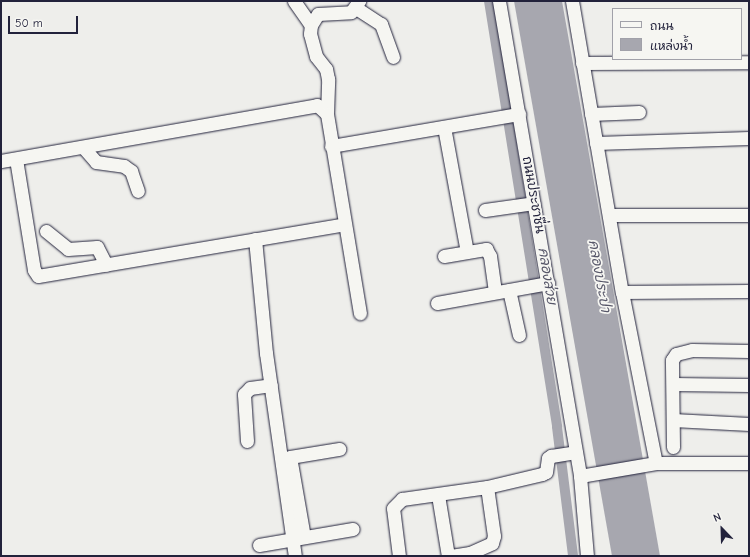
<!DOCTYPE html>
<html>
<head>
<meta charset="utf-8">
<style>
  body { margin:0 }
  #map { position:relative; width:750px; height:557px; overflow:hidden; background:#eeeeeb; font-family:"Comic Neue","Playpen Sans Thai",sans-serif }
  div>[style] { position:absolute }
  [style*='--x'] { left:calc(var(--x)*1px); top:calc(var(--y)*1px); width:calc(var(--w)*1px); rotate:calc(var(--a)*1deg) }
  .water>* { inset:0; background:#a7a7af }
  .canal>* { height:10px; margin:-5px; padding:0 5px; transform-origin:5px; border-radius:5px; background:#a7a7af }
  .roads { filter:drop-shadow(0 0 1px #22223b) drop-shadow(0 0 1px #22223b) }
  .minor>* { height:13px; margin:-6.5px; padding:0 6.5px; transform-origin:6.5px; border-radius:6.5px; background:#f6f6f2 }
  span { translate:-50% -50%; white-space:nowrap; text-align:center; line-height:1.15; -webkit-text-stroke:3.5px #f6f6f2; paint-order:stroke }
  .street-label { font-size:13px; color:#22223b }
  .water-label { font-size:14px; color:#575769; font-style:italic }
  .frame { position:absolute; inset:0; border:2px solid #22223b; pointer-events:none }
  .legend { position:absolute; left:612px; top:8px; width:130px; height:52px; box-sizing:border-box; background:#f6f6f2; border:1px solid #a1a1a9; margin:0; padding:5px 7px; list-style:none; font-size:12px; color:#22223b }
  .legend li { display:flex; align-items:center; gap:8px; height:20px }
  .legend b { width:20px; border:1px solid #a1a1a9 }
  .north { position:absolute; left:702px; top:509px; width:40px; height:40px; -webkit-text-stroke:3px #f6f6f2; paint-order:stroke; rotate:337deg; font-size:11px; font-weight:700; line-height:16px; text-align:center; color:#22223b }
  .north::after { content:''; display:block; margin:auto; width:14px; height:18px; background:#22223b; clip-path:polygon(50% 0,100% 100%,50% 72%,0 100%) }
  .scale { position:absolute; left:8px; top:16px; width:70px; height:18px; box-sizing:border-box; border:2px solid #22223b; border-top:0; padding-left:5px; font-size:12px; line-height:14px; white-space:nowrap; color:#22223b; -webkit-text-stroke:3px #f6f6f2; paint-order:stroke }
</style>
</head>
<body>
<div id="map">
  <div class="water">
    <div style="clip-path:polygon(514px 1px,562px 1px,660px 556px,612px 556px)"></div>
  </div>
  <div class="canal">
    <div style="--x:489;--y:1;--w:431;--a:80.9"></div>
    <div style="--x:557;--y:427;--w:130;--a:82.9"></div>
  </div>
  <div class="roads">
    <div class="minor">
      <div style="--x:294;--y:1;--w:29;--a:55"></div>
      <div style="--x:499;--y:1;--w:482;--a:80.3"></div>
      <div style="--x:580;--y:476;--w:80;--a:85"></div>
      <div style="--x:572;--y:1;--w:295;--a:80.3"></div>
      <div style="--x:622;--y:292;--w:174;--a:78.8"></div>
      <div style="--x:356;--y:8;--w:30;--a:33"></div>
      <div style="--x:381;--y:24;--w:35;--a:70"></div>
      <div style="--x:582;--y:63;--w:167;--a:-0.3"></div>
      <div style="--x:327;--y:114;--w:35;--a:-88"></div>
      <div style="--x:328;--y:79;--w:10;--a:-101"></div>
      <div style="--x:326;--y:69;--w:16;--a:-128"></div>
      <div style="--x:316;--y:56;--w:23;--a:-105"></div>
      <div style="--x:310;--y:34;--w:9;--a:-84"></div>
      <div style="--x:311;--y:25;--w:13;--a:-58"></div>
      <div style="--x:318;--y:14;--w:33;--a:-3"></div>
      <div style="--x:351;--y:12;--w:14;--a:-54"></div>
      <div style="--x:591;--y:114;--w:48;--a:-2.4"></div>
      <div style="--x:444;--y:127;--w:127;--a:79.6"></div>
      <div style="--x:596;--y:143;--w:153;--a:-1.9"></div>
      <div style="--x:331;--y:146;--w:191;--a:-9.7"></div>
      <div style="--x:83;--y:147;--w:20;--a:49"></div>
      <div style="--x:96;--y:162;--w:28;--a:8"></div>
      <div style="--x:124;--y:166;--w:9;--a:36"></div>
      <div style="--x:131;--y:171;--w:21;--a:71"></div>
      <div style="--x:16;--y:159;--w:112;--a:80.8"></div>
      <div style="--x:34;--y:270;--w:7;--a:56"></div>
      <div style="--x:38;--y:276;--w:310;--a:-9.6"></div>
      <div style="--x:1;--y:161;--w:321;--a:-10"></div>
      <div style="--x:317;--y:105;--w:13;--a:42"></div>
      <div style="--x:327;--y:114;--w:202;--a:80.6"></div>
      <div style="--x:485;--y:210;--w:49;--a:-8.1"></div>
      <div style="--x:609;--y:215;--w:140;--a:0"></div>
      <div style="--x:46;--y:231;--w:28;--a:39"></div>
      <div style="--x:68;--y:249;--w:29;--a:-4"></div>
      <div style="--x:97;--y:247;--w:20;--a:63"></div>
      <div style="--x:255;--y:239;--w:115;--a:84.5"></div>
      <div style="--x:266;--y:353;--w:205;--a:81.9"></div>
      <div style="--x:444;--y:256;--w:43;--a:-9.5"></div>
      <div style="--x:486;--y:249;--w:8;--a:60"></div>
      <div style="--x:490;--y:256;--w:36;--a:82"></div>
      <div style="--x:509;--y:290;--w:46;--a:77.5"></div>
      <div style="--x:622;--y:292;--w:127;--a:-0.5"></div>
      <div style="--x:437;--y:303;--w:113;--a:-10.2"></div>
      <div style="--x:673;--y:384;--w:76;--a:0.8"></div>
      <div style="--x:673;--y:420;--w:76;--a:3"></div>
      <div style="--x:247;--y:441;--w:47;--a:-93.7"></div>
      <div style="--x:244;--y:394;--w:8;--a:-45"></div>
      <div style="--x:250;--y:388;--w:21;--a:-8"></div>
      <div style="--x:673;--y:447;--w:87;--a:-90.7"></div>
      <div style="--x:672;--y:360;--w:7;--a:-56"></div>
      <div style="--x:676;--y:354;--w:16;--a:-14"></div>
      <div style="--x:692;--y:350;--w:57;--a:1"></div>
      <div style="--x:580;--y:476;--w:77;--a:-9.7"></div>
      <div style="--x:656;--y:463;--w:93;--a:0"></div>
      <div style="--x:438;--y:495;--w:62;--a:80.7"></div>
      <div style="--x:304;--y:537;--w:81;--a:-99.9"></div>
      <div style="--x:290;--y:457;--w:50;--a:-9.3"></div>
      <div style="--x:259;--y:545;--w:95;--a:-9.7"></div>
      <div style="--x:399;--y:556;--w:48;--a:-97.1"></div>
      <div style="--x:393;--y:508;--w:13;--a:-45"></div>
      <div style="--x:402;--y:499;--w:86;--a:-8"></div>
      <div style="--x:487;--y:487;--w:57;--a:-13.3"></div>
      <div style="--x:542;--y:474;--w:4;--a:-27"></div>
      <div style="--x:546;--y:472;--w:14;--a:-82"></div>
      <div style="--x:548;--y:458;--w:4;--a:-34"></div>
      <div style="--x:551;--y:456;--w:25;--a:-9"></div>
      <div style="--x:451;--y:556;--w:19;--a:-9"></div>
      <div style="--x:470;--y:553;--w:24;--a:-24"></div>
      <div style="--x:492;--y:543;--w:7;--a:-74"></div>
      <div style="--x:494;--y:536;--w:49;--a:-98.1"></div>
    </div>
  </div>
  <div class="street-label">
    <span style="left:533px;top:195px;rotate:80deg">ถนนประชาชื่น</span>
  </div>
  <div class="water-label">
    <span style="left:547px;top:276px;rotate:81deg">คลองส่วย</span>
    <span style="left:599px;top:276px;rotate:80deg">คลองประปา</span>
  </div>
  <div class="frame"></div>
  <ul class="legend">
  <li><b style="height:5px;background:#f6f6f2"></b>ถนน</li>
  <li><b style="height:11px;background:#a7a7af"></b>แหล่งน้ำ</li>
  </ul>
  <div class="north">N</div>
  <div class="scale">50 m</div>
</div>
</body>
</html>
